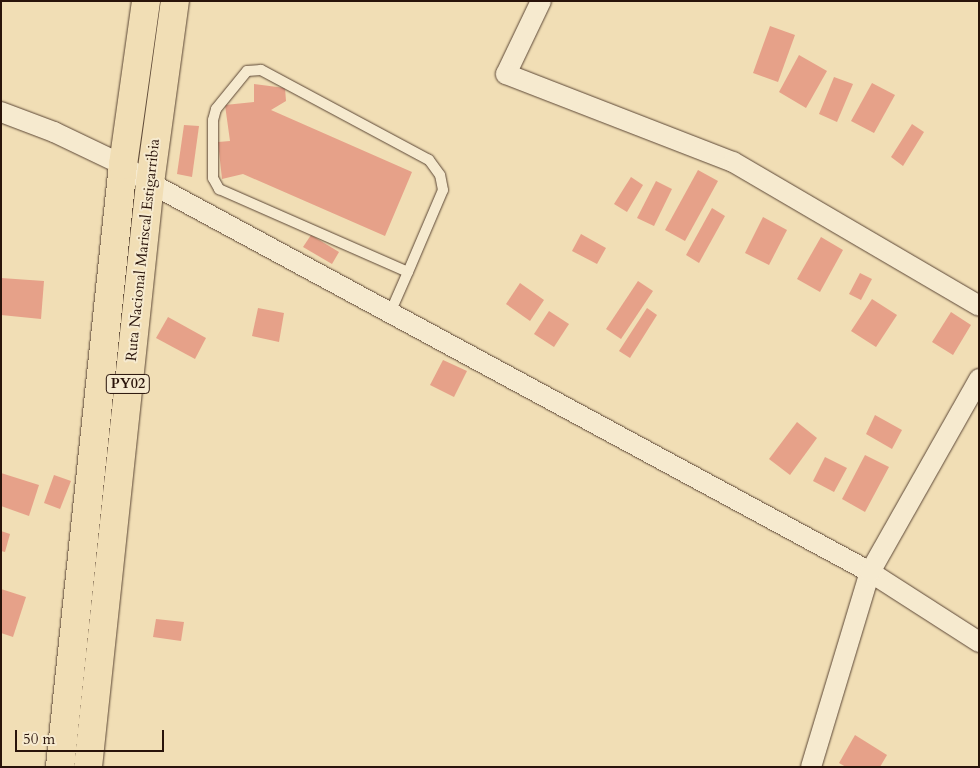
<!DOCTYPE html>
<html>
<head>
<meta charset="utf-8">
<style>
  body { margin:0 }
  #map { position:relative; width:980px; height:768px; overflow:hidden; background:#f1deb5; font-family:Cardo,serif }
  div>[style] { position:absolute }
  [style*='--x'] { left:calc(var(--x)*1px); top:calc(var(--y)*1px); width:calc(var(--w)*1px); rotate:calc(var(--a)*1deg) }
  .building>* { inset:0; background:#e6a189 }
  .roads { filter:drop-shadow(0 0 1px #5b4635) drop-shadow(0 0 1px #5b4635) }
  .lane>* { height:10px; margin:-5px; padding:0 5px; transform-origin:5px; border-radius:5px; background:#f6eacf }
  .street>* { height:20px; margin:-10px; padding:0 10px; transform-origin:10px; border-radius:10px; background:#f6eacf }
  .highway>* { height:28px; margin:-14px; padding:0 14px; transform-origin:14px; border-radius:14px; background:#f1deb5 }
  span { translate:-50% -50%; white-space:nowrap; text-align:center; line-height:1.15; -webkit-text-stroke:4px #f6eacf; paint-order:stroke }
  .shield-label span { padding:1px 4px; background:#f6eacf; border:1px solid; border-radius:4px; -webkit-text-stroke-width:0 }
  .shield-label { font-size:14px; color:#29130a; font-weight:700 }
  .street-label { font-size:15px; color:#29130a }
  .frame { position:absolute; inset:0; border:2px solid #29130a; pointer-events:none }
  .scale { position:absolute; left:15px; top:730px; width:149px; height:22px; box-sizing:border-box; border:2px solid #29130a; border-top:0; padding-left:6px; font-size:15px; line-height:18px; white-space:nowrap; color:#29130a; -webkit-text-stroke:4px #f6eacf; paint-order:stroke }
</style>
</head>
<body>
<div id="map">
  <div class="building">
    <div style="clip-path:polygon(770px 26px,795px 35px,778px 82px,753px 73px)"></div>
    <div style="clip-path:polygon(799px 55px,827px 71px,806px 108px,779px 92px)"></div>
    <div style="clip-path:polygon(834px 77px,853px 84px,837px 122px,819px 114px)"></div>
    <div style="clip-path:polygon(872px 83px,895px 95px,874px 133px,851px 121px)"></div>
    <div style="clip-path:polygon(254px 84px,285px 88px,286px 101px,271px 110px,412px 172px,385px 236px,243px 174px,222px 179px,218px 142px,230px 141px,225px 105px,254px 102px)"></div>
    <div style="clip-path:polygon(912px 124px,924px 132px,903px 166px,891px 157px)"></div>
    <div style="clip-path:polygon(184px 125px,199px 126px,192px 177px,177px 174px)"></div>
    <div style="clip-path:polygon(698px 170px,718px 181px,685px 241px,665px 230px)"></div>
    <div style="clip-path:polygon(631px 177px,643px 185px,627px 212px,614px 204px)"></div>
    <div style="clip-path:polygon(656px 181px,672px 189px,654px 226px,637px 218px)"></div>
    <div style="clip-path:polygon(712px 208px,725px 216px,699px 263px,686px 255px)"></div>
    <div style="clip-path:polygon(763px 217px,787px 230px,769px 265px,745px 253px)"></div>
    <div style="clip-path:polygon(581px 234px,606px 248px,597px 264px,572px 251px)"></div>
    <div style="clip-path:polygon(311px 235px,339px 252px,332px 264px,303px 247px)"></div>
    <div style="clip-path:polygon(821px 237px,843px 250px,820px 292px,797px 279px)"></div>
    <div style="clip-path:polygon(860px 273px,872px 279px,861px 300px,849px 294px)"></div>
    <div style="clip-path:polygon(1px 278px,44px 281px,41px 319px,1px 315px)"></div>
    <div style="clip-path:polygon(638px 281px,653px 291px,621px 339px,606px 329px)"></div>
    <div style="clip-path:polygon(520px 283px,544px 300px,530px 321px,506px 304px)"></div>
    <div style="clip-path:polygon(872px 299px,897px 315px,876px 347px,851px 331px)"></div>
    <div style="clip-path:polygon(258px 308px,284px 313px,279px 342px,252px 336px)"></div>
    <div style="clip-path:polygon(647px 308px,657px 315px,630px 358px,619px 351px)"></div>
    <div style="clip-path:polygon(549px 311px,569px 324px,554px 347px,534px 334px)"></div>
    <div style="clip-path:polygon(951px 312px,971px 325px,953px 355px,932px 342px)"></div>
    <div style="clip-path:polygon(168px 317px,206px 338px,195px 359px,156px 338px)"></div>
    <div style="clip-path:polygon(443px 360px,467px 371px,454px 397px,430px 385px)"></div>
    <div style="clip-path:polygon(875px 415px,902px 430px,892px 449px,866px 434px)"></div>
    <div style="clip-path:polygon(797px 422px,817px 438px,790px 475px,769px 459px)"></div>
    <div style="clip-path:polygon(865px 455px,889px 467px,865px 512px,842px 499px)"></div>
    <div style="clip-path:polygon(825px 457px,847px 468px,834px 492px,813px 481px)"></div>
    <div style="clip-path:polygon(1px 473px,39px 485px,29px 516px,1px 506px)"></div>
    <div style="clip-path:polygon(54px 475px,71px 481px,60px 509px,44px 503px)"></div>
    <div style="clip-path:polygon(1px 531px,10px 534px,5px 552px,1px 551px)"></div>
    <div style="clip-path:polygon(1px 589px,26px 597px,13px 637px,1px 633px)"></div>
    <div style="clip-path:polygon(156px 619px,184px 622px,181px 641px,153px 637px)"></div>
    <div style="clip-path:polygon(855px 735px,887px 755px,880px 767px,846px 767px,839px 763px)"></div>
  </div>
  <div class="roads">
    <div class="lane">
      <div style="--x:390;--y:313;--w:45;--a:-66.3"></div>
      <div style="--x:408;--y:272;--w:89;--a:-66.9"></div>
      <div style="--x:443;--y:190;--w:15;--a:-101"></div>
      <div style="--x:440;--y:175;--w:19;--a:-126"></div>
      <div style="--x:429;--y:160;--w:191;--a:-151.8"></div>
      <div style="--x:261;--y:70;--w:14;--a:176"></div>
      <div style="--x:247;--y:71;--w:49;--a:129.2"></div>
      <div style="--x:216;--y:109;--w:11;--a:105"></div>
      <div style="--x:213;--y:120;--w:58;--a:90"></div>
      <div style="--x:213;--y:178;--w:13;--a:61"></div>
      <div style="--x:219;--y:189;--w:206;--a:23.7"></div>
    </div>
    <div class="street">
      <div style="--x:541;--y:1;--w:81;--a:115.6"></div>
      <div style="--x:506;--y:74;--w:243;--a:21.2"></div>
      <div style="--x:733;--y:162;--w:285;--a:30.3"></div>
      <div style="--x:1;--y:112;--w:57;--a:20.7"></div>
      <div style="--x:54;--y:132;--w:76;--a:25.6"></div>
      <div style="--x:123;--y:165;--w:32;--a:34"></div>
      <div style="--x:150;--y:183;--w:818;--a:28.38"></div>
      <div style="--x:870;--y:572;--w:130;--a:32.7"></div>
      <div style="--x:811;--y:767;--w:204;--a:-73.2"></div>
      <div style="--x:870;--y:572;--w:222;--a:-60.5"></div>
    </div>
    <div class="highway">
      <div style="--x:60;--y:767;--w:605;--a:-84.03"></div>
      <div style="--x:123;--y:165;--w:166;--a:-82"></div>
      <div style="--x:88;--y:767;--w:587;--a:-83.94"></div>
      <div style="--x:150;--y:183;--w:184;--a:-82.2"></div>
    </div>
  </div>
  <div class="shield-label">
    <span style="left:128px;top:384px">PY02</span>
  </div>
  <div class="street-label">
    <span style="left:143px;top:250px;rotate:-84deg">Ruta Nacional Mariscal Estigarribia</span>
  </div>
  <div class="frame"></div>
  <div class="scale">50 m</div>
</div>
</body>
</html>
